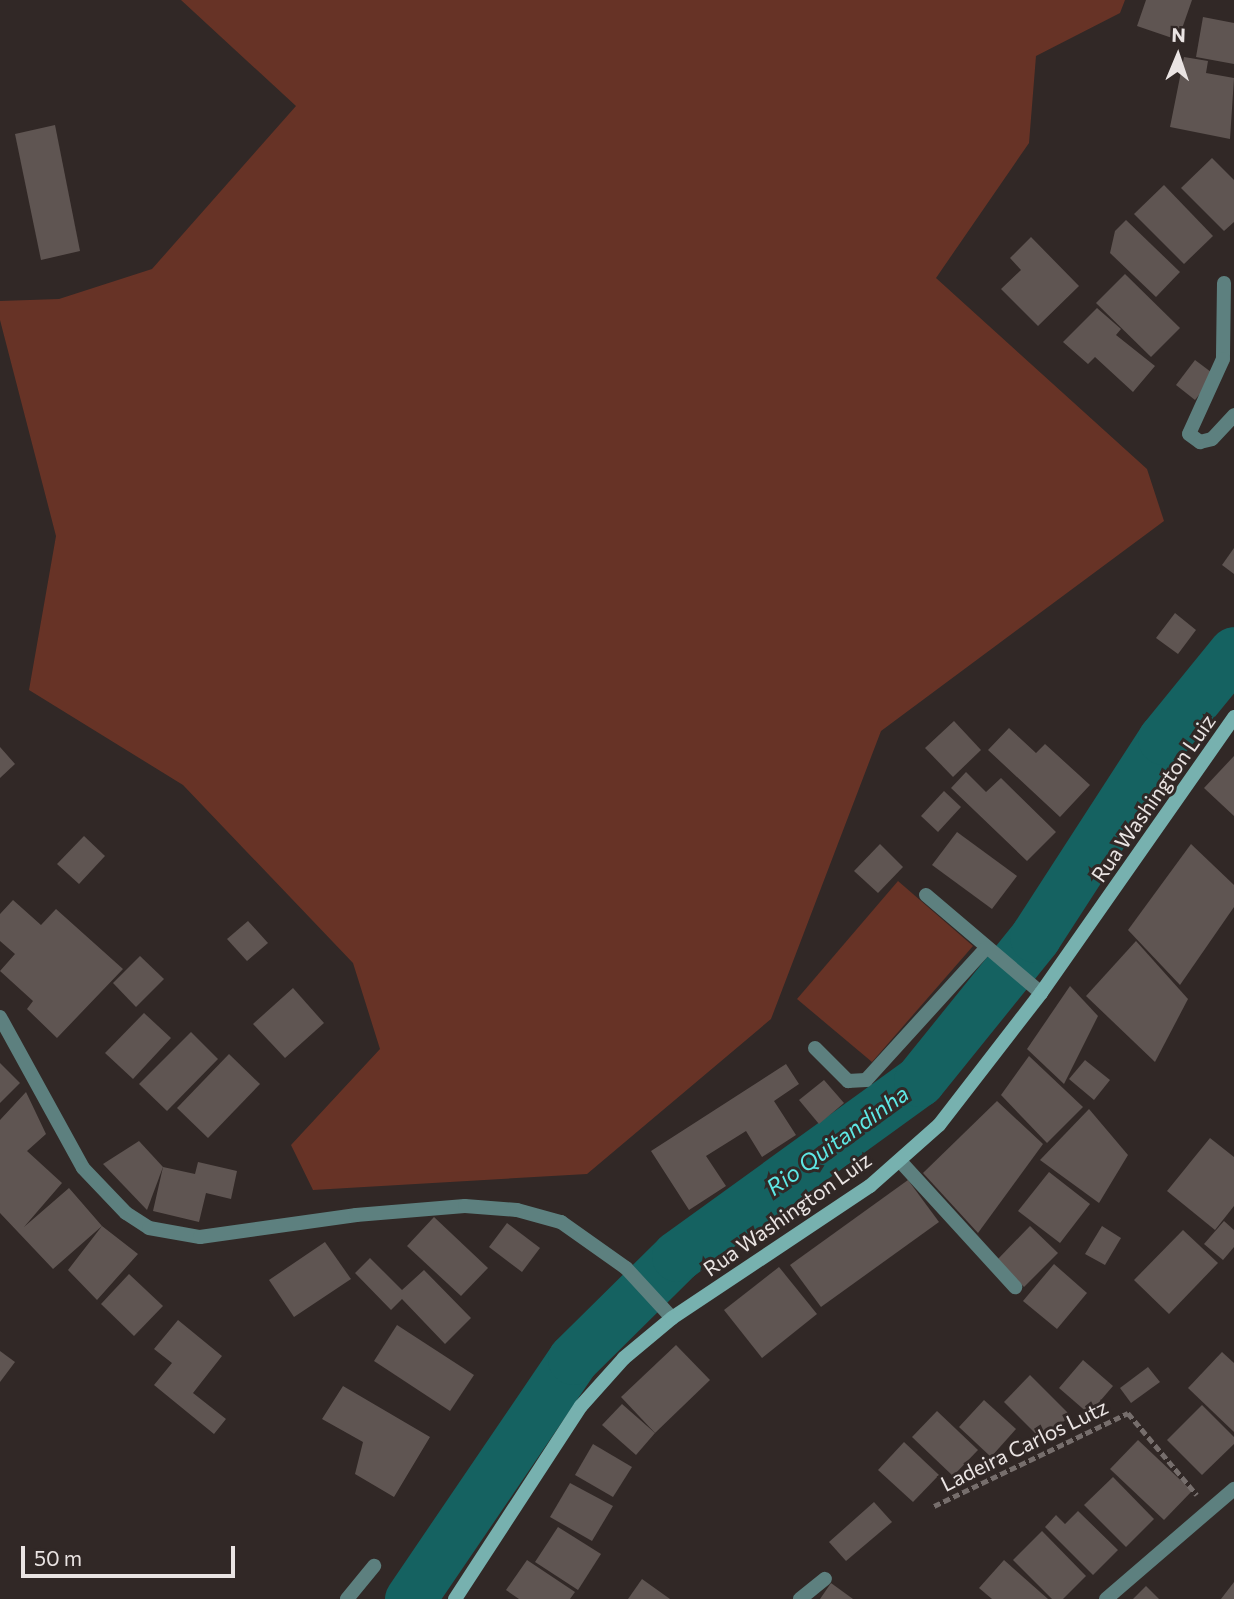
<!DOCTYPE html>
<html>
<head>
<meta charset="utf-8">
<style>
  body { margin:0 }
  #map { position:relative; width:1234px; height:1599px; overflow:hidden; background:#312826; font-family:Commissioner,sans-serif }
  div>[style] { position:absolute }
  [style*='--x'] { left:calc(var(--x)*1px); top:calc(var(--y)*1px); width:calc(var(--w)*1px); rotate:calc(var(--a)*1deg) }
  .green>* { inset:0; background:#673326 }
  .river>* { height:51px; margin:-25.5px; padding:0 25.5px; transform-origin:25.5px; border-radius:25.5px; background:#156261 }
  .building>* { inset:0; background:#5f5552 }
  .path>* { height:4.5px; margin-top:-2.25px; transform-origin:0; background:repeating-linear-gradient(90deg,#766e6c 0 7px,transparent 0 10.5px) }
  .service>* { height:14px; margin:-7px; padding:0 7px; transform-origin:7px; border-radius:7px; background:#5d807f }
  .minor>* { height:14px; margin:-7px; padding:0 7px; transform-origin:7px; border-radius:7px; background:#5d807f }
  .secondary>* { height:14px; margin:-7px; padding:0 7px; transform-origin:7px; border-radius:7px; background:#77b1af }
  span { translate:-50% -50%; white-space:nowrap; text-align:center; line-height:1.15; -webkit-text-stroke:6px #312826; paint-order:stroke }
  .street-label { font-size:21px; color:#eae4e3 }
  .water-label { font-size:23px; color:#5ee8e5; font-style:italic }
  .north { position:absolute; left:1143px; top:21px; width:70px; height:70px; -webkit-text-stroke:5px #312826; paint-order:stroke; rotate:2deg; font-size:19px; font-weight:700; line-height:28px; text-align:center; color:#eae4e3 }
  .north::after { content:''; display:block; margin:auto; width:24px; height:32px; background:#eae4e3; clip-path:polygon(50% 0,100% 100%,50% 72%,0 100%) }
  .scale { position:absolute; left:21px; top:1546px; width:214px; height:32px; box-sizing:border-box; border:4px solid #eae4e3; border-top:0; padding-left:9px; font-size:21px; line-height:24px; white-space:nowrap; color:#eae4e3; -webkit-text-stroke:5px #312826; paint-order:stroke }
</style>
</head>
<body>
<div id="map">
  <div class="green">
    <div style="clip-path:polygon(181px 0,1125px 0,1120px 13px,1036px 56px,1029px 143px,936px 278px,1147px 469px,1164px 521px,881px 731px,771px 1019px,587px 1174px,313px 1190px,291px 1145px,380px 1049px,353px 963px,183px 785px,29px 690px,56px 536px,0 320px,0 301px,59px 299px,152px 269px,296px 106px)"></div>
    <div style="clip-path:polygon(898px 881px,973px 946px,872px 1062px,797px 999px)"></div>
  </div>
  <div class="river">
    <div style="--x:410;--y:1599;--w:290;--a:-55.8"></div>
    <div style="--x:573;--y:1359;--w:146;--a:-44.7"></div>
    <div style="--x:677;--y:1256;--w:299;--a:-35.9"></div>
    <div style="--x:919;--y:1081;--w:185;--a:-51.1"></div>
    <div style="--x:1035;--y:937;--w:236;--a:-57.1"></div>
    <div style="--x:1163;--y:739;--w:112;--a:-50.8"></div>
  </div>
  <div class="building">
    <div style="clip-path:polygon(1146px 0,1192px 0,1178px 40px,1137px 26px)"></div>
    <div style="clip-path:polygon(1203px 17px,1234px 23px,1234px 64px,1196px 57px)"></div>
    <div style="clip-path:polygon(1184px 57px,1208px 61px,1206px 73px,1234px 78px,1230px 139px,1170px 127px)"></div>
    <div style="clip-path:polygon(55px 125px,80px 251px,41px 260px,15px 134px)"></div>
    <div style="clip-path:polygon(1212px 158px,1234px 180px,1234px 222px,1224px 231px,1181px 188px)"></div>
    <div style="clip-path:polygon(1164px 185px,1213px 236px,1184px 264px,1134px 214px)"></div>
    <div style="clip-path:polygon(1126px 220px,1180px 272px,1156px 297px,1110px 253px,1115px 231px)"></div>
    <div style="clip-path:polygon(1031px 237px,1079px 286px,1038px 326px,1001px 289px,1021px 270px,1010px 258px)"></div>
    <div style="clip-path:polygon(1125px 274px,1180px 328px,1151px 357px,1096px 303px)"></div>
    <div style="clip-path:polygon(1097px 308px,1121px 329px,1116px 335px,1155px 366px,1133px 392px,1095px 357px,1088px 364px,1063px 342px)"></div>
    <div style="clip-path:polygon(1195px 360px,1215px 375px,1195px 400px,1176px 385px)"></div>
    <div style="clip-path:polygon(1234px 548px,1234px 574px,1222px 565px)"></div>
    <div style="clip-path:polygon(1175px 613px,1196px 630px,1178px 654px,1156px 638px)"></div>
    <div style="clip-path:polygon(954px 721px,981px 750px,953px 777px,925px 748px)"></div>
    <div style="clip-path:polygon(1009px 728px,1036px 753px,1045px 744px,1090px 785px,1060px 817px,988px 750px)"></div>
    <div style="clip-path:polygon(0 747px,15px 764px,0 778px)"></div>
    <div style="clip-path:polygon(1234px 756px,1234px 816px,1204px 788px)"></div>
    <div style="clip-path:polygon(966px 772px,986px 792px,1001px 778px,1056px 832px,1027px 861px,951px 788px)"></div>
    <div style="clip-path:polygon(944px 791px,961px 807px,938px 832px,921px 816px)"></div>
    <div style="clip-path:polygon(957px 832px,1017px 876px,992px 909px,932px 865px)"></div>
    <div style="clip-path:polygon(84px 836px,105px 856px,79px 884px,57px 864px)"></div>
    <div style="clip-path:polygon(880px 844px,903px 867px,878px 893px,854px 871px)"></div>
    <div style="clip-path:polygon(1191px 844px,1234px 885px,1234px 907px,1180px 985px,1128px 930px)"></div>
    <div style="clip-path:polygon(13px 900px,41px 925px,56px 909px,123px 969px,57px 1038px,27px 1009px,33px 1001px,0 971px,15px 954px,0 941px,0 914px)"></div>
    <div style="clip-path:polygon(248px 921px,268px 943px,247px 961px,227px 939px)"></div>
    <div style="clip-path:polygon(1136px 941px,1188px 999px,1155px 1062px,1086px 996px)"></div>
    <div style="clip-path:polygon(140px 956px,164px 979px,136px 1007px,113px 983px)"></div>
    <div style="clip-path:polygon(1070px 986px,1098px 1016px,1064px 1084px,1027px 1049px)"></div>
    <div style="clip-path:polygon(293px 988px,324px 1023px,285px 1058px,253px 1024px)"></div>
    <div style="clip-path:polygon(144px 1013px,171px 1038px,133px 1079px,105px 1053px)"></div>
    <div style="clip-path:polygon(191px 1032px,218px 1059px,167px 1111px,139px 1084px)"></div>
    <div style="clip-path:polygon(229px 1054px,260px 1084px,208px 1138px,177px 1108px)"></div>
    <div style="clip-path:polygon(1029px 1056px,1083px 1107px,1047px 1143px,1001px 1095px)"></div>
    <div style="clip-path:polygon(1085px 1060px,1110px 1080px,1094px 1100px,1069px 1079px)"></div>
    <div style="clip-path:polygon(0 1063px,20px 1083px,0 1103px)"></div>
    <div style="clip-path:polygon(786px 1064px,799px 1084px,774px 1101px,796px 1135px,762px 1157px,746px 1131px,706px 1156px,726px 1186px,689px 1210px,651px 1151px)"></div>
    <div style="clip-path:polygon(824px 1080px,844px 1103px,819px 1124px,799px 1100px)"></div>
    <div style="clip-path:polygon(26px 1092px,46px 1134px,27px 1151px,62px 1183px,24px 1227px,69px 1188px,102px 1226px,138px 1254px,97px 1300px,68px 1270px,102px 1226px,53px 1269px,0 1213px,0 1120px)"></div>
    <div style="clip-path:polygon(997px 1101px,1043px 1144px,978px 1233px,923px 1173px)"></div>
    <div style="clip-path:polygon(1089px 1109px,1128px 1155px,1099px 1203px,1040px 1160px)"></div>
    <div style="clip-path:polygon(1210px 1138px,1234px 1157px,1234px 1206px,1215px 1230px,1167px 1191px)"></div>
    <div style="clip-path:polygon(139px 1141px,163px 1167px,147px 1210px,103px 1164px)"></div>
    <div style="clip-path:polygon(198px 1162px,237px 1171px,231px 1199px,206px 1193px,199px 1222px,153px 1211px,163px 1167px,195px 1174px)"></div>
    <div style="clip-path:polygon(1049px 1172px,1090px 1204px,1060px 1243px,1018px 1211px)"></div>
    <div style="clip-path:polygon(908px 1180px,939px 1222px,821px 1307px,790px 1265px)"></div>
    <div style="clip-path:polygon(434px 1217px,488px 1268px,461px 1296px,407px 1246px)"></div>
    <div style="clip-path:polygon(1224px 1221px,1234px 1230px,1234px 1247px,1223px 1260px,1204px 1244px)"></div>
    <div style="clip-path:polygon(507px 1223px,540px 1248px,522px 1272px,489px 1247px)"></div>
    <div style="clip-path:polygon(1030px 1226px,1058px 1253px,1024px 1287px,997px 1260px)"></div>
    <div style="clip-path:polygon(1102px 1226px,1121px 1238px,1105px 1265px,1085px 1254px)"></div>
    <div style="clip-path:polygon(1183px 1230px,1218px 1263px,1169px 1314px,1134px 1280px)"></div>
    <div style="clip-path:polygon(325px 1242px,351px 1279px,294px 1317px,269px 1280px)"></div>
    <div style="clip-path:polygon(370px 1258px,402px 1290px,424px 1270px,471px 1318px,445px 1344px,402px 1299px,391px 1310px,355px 1273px)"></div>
    <div style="clip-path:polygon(1054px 1264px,1087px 1293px,1057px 1329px,1023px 1301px)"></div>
    <div style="clip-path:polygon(779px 1267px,817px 1314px,762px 1358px,724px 1310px)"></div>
    <div style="clip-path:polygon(129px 1274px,163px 1306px,134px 1336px,101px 1304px)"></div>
    <div style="clip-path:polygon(178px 1320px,222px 1356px,193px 1393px,226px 1419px,214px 1434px,154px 1385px,172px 1363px,154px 1349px)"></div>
    <div style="clip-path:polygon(397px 1325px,474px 1375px,450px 1411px,374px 1361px)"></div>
    <div style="clip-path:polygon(676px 1345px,710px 1380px,655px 1433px,621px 1397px)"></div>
    <div style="clip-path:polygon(0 1351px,15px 1362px,0 1382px)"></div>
    <div style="clip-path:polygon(1222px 1352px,1234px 1363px,1234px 1432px,1188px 1388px)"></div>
    <div style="clip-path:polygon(1083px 1360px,1113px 1386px,1089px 1414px,1059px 1388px)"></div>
    <div style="clip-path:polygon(1148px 1367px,1160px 1382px,1131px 1403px,1120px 1388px)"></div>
    <div style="clip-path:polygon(1030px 1375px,1070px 1415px,1044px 1442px,1004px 1402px)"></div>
    <div style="clip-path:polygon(343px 1386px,430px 1437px,394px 1497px,355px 1474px,363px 1442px,322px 1419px)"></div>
    <div style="clip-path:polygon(984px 1400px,1016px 1429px,991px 1457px,959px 1427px)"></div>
    <div style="clip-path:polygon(622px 1404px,655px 1433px,636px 1455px,602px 1425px)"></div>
    <div style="clip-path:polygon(1202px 1405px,1234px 1437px,1234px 1444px,1202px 1475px,1167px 1440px)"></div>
    <div style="clip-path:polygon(937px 1411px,978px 1450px,953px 1476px,912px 1437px)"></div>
    <div style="clip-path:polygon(1138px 1440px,1192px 1491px,1164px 1520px,1110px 1469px)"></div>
    <div style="clip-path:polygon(904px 1442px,939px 1475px,913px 1502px,878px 1470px)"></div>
    <div style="clip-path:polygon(593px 1444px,632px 1467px,613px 1497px,575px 1475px)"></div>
    <div style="clip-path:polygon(1113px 1477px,1154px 1519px,1126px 1547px,1084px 1505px)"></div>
    <div style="clip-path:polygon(570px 1483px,613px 1506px,592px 1541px,550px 1517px)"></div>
    <div style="clip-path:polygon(874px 1502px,892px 1522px,846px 1561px,829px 1542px)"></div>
    <div style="clip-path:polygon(1078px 1511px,1118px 1550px,1093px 1575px,1045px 1527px,1056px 1515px,1065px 1524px)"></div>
    <div style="clip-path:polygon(558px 1527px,601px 1554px,578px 1590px,535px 1562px)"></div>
    <div style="clip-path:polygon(1042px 1531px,1086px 1576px,1063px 1599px,1052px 1599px,1013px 1560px)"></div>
    <div style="clip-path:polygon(527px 1560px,575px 1592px,570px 1599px,519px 1599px,506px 1590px)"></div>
    <div style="clip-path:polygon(1004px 1560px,1048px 1599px,992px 1599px,979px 1588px)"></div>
    <div style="clip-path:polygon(642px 1579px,670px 1599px,628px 1599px)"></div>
    <div style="clip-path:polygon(1234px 1582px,1234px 1599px,1221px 1599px)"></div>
    <div style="clip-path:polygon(831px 1583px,853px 1599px,820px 1599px)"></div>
    <div style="clip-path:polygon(1146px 1586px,1159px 1599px,1133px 1599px)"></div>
  </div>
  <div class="path">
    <div style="--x:934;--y:1506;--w:215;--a:-25.6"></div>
    <div style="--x:1128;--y:1413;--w:107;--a:49.9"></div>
  </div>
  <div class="service">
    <div style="--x:926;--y:895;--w:151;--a:40.4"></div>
    <div style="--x:815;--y:1048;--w:47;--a:45"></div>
    <div style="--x:848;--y:1081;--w:18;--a:-3"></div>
    <div style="--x:866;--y:1080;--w:178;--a:-47.7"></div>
    <div style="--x:900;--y:1161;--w:171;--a:47.6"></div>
    <div style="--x:347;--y:1599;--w:43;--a:-50.7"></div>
    <div style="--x:800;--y:1599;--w:32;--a:-39"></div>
  </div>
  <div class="minor">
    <div style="--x:1224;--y:283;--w:76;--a:90.8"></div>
    <div style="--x:1223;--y:359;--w:82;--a:114.4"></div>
    <div style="--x:1189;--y:434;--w:14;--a:36"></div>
    <div style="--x:1200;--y:442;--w:12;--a:-14"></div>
    <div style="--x:1212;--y:439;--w:33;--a:-47"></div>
    <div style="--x:0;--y:1017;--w:172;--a:61.2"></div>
    <div style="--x:83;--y:1168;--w:62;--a:46.3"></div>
    <div style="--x:126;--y:1213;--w:27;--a:33"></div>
    <div style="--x:149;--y:1228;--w:52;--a:10"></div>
    <div style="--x:200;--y:1237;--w:158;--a:-8"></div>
    <div style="--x:356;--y:1215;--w:109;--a:-4.7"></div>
    <div style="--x:465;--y:1206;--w:52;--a:4.4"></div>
    <div style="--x:517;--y:1210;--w:46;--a:15.3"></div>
    <div style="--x:561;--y:1222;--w:80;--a:35.3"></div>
    <div style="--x:626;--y:1268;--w:68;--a:47.4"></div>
    <div style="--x:1106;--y:1599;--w:169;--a:-40.7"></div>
  </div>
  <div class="secondary">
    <div style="--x:455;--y:1599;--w:230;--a:-56.9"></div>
    <div style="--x:581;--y:1406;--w:64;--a:-48.1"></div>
    <div style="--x:624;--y:1358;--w:62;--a:-39.8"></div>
    <div style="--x:672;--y:1318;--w:238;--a:-33.7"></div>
    <div style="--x:870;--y:1186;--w:92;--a:-41.5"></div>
    <div style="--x:939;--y:1125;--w:167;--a:-52.3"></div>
    <div style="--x:1041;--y:993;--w:337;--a:-55"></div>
  </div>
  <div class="street-label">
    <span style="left:1153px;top:798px;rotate:-55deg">Rua Washington Luiz</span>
    <span style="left:787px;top:1214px;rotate:-35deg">Rua Washington Luiz</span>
    <span style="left:1024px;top:1445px;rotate:-26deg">Ladeira Carlos Lutz</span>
  </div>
  <div class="water-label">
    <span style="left:837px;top:1140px;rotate:-36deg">Rio Quitandinha</span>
  </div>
  <div class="north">N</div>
  <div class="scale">50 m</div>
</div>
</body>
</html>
